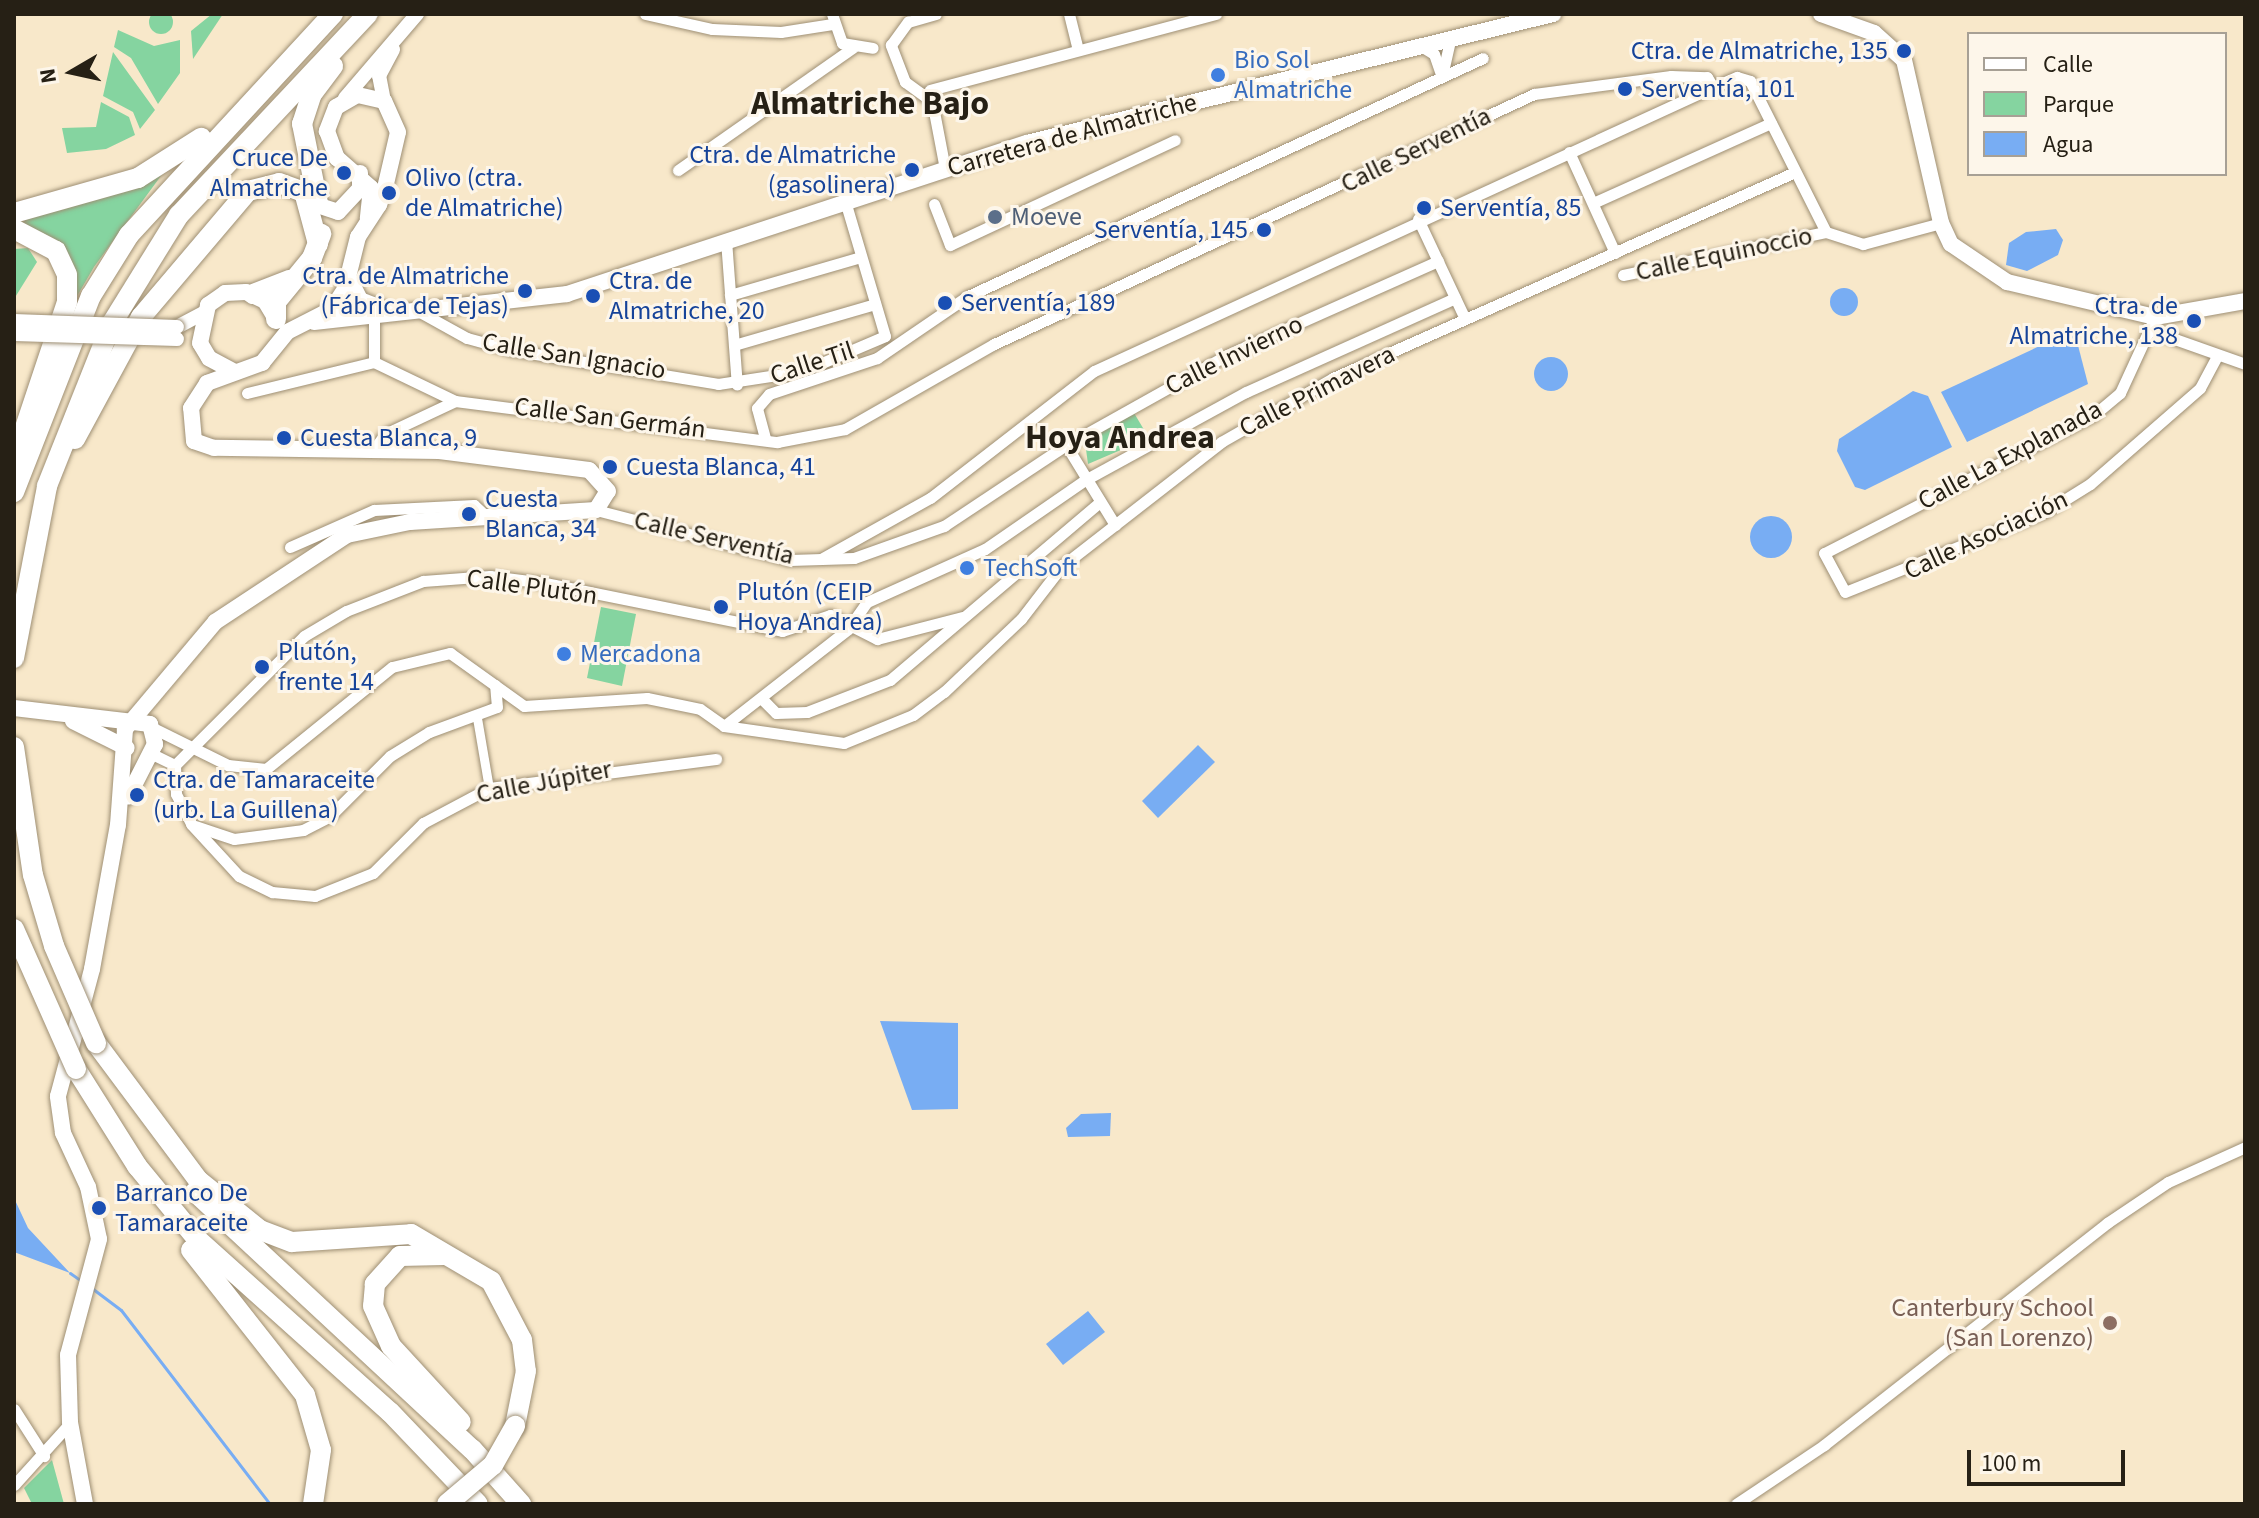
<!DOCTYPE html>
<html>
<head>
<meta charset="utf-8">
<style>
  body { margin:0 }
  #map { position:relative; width:2259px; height:1518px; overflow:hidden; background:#f8e8ca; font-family:"Source Sans 3",sans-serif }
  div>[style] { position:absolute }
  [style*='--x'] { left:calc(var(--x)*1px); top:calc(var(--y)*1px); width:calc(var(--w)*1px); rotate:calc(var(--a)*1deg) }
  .green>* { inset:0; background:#85d4a0 }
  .round { border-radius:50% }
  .water>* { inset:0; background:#78adf3 }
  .stream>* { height:3px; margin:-1.5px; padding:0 1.5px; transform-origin:1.5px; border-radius:1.5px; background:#78adf3 }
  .roads { filter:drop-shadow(0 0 2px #9e8f74) drop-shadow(0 0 2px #9e8f74) }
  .pedestrian>* { height:9px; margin:-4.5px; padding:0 4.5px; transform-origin:4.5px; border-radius:4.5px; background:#fff }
  .minor>* { height:11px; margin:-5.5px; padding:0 5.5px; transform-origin:5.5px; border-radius:5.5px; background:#fff }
  .tertiary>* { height:14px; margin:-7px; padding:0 7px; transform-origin:7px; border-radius:7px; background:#fff }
  .secondary>* { height:16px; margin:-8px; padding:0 8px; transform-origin:8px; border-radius:8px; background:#fff }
  .motorway>* { height:20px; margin:-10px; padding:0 10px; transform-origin:10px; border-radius:10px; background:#fff }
  .bridges { filter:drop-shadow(0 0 2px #9e8f74) drop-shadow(0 0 2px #9e8f74) }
  .tertiary-bridge>* { height:14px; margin:-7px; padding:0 7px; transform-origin:7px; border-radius:7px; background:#fff }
  .motorway-bridge>* { height:20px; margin:-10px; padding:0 10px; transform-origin:10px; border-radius:10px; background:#fff }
  .dots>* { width:22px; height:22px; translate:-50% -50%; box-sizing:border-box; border:4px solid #fdf6ea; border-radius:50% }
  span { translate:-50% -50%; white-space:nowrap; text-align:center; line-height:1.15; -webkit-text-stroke:6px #fdf6ea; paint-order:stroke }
  .transit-label { font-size:26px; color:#164399 }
  .right { translate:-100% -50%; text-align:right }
  .left { translate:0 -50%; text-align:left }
  .shop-label { font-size:26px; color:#366cbe }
  .street-label { font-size:26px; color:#262015 }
  .service-label { font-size:26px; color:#4e5e75 }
  .education-label { font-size:26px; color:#785e54 }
  .district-label { font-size:34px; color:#262015; font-weight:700 }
  .frame { position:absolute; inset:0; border:16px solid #262015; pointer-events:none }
  .legend { position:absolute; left:1967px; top:32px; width:260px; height:144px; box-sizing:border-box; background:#fdf6ea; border:2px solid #a7a095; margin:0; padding:10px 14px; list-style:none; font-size:24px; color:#262015 }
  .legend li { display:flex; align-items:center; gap:16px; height:40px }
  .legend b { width:40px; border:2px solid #a7a095 }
  .north { position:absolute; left:32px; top:32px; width:80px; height:80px; -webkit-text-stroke:6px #fdf6ea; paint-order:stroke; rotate:261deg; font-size:22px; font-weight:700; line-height:32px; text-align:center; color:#262015 }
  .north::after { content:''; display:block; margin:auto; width:28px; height:36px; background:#262015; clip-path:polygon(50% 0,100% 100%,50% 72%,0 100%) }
  .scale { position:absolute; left:1967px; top:1450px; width:158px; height:36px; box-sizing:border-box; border:4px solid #262015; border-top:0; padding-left:10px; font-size:24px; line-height:28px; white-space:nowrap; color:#262015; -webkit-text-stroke:6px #fdf6ea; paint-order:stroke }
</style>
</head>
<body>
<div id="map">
  <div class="green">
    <div class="round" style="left:149px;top:10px;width:24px;height:24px"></div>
    <div style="clip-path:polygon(212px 14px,223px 14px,193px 59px,191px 31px)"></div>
    <div style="clip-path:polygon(118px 30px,154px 46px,180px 40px,180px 73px,158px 104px,131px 58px,114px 47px)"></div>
    <div style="clip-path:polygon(113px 52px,155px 110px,140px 129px,133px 112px,103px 96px)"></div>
    <div style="clip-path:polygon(101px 102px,129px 117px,135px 135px,106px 149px,67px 153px,62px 128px,96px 127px)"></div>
    <div style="clip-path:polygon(166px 169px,94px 267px,73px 303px,58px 242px,14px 222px)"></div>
    <div style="clip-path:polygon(28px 248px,37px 262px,14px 299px,14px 249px)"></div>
    <div style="clip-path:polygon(1134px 413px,1149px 438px,1088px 464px,1085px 442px)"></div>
    <div style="clip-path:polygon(601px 607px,636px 614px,622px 686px,587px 678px)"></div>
    <div style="clip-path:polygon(52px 1460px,64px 1504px,32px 1504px,24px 1488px)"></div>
  </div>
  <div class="water">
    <div style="clip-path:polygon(2056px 229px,2063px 240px,2058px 255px,2027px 271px,2006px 265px,2009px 243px,2026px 232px)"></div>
    <div class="round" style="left:1830px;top:288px;width:28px;height:28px"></div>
    <div style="clip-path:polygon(2074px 330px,2088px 384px,1967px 442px,1941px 392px)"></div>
    <div class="round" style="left:1534px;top:357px;width:34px;height:34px"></div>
    <div style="clip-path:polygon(1913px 391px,1928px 396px,1952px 447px,1865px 490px,1855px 487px,1837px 451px,1839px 439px)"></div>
    <div class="round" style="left:1750px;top:516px;width:42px;height:42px"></div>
    <div style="clip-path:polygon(1198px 745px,1215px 762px,1158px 818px,1142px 801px)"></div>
    <div style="clip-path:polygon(880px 1021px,958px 1023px,958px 1109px,912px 1110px)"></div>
    <div style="clip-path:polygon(1111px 1113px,1110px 1136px,1068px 1137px,1066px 1128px,1081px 1114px)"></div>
    <div style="clip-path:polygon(14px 1198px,28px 1228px,70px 1273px,14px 1252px)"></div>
    <div style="clip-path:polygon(1088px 1311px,1105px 1332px,1063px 1365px,1046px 1344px)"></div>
  </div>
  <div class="stream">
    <div style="--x:70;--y:1273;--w:12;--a:35"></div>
    <div style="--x:93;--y:1289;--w:35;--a:37"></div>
    <div style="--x:121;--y:1310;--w:245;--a:52.5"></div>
  </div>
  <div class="roads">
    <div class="pedestrian">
      <div style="--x:477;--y:718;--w:71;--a:80.3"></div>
    </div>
    <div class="minor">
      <div style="--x:645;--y:14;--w:69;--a:12.6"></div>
      <div style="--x:712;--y:29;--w:69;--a:2.5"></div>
      <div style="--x:781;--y:32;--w:52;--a:-8.9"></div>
      <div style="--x:832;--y:14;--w:31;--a:71"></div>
      <div style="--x:842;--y:43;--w:31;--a:9"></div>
      <div style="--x:1069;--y:14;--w:36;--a:76"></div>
      <div style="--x:1421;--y:46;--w:15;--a:32"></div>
      <div style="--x:1434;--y:54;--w:24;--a:71"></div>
      <div style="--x:1442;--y:76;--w:41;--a:-77.3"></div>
      <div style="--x:1713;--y:87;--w:26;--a:-23"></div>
      <div style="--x:1737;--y:77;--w:14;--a:17"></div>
      <div style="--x:1750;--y:81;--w:169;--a:63.3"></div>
      <div style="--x:1826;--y:232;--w:39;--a:18"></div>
      <div style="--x:1863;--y:244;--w:81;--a:-15.1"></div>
      <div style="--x:930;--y:100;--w:31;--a:-144"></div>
      <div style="--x:905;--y:82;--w:40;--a:-111"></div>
      <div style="--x:891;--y:45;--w:29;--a:-54"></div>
      <div style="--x:908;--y:22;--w:29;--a:-16"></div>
      <div style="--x:1569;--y:152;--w:111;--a:65.5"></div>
      <div style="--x:945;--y:169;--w:80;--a:-100.8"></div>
      <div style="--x:930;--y:90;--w:296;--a:-14.9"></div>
      <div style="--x:678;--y:170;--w:213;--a:-35"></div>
      <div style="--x:1593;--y:203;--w:195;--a:-24.2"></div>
      <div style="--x:934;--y:204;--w:44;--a:68.7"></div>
      <div style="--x:950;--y:245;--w:248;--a:-25"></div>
      <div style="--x:1418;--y:219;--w:110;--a:64.8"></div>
      <div style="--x:726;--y:240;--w:145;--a:85.7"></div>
      <div style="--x:1623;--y:275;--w:208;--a:-12"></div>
      <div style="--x:730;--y:295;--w:136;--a:-16.2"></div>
      <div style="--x:418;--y:311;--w:56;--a:28.9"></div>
      <div style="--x:467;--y:338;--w:46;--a:15.3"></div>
      <div style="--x:511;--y:350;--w:210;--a:9.3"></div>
      <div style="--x:718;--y:384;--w:86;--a:-8.7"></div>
      <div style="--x:803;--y:371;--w:89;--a:-23.1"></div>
      <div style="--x:885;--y:336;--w:141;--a:-106.5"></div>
      <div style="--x:2155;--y:317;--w:84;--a:114.7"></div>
      <div style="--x:2120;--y:393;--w:34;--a:140"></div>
      <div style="--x:2094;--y:415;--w:303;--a:152.9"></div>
      <div style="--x:1824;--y:553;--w:44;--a:61.7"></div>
      <div style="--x:1845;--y:592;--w:215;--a:-21.8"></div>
      <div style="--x:2045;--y:512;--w:53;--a:-31.9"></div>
      <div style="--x:2090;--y:484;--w:146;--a:-41.1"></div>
      <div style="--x:2200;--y:388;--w:34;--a:-62"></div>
      <div style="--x:2152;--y:331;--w:99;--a:19.5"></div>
      <div style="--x:734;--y:345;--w:147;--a:-16.2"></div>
      <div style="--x:374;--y:362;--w:90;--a:25.7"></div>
      <div style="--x:374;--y:362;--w:45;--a:-90"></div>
      <div style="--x:247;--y:393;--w:131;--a:-13.7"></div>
      <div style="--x:765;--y:438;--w:31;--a:-105"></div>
      <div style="--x:757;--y:408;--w:18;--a:-49"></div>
      <div style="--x:769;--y:394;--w:114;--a:-18.4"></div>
      <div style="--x:877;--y:358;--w:110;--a:-34.3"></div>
      <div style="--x:968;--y:296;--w:567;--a:-24.8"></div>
      <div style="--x:377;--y:445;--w:14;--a:-54"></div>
      <div style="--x:385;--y:434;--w:77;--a:-25.2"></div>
      <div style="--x:455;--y:401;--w:325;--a:7.3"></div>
      <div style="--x:777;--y:442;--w:69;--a:-10.8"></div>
      <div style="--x:845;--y:429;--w:172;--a:-29.7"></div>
      <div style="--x:994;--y:344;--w:595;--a:-24.84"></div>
      <div style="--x:1534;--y:94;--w:138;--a:-7.5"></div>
      <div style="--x:1671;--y:76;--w:36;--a:2"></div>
      <div style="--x:1707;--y:77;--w:12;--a:59"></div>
      <div style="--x:1713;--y:87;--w:681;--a:155.35"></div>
      <div style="--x:1094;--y:371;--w:207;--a:142.2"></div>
      <div style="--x:930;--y:498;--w:125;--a:150.8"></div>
      <div style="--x:1066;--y:445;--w:94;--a:58.5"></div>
      <div style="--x:596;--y:510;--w:200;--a:14.5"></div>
      <div style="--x:790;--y:560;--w:64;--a:-1.8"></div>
      <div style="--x:854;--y:558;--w:96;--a:-19.6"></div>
      <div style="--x:944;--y:526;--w:146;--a:-33.6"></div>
      <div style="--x:1066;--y:445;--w:184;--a:-29.2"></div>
      <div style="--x:1227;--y:355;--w:231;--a:-24"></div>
      <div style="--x:290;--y:547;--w:92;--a:-23.8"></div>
      <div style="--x:374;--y:510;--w:100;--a:-2.9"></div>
      <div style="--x:474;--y:505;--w:19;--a:43"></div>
      <div style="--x:764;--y:701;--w:17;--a:45"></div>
      <div style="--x:776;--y:713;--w:31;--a:-2"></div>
      <div style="--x:807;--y:712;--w:89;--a:-21.1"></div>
      <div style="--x:890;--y:680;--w:275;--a:-40.3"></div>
      <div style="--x:724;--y:726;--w:157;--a:-38"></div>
      <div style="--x:848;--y:629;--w:33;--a:-55"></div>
      <div style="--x:867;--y:602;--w:129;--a:-24.2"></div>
      <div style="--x:985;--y:549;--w:121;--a:-34.6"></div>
      <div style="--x:1085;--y:480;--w:183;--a:-28.7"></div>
      <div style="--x:1246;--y:392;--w:229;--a:-24.2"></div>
      <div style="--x:153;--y:728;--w:84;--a:26.3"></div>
      <div style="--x:228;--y:765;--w:38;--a:6"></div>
      <div style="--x:266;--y:769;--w:162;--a:-39"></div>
      <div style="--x:392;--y:667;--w:60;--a:-13.6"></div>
      <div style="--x:450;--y:653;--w:91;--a:35.6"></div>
      <div style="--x:524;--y:706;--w:123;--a:-3.7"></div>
      <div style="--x:647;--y:698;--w:54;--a:11.7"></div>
      <div style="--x:700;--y:709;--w:29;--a:35"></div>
      <div style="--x:724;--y:726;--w:121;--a:8.1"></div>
      <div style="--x:844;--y:743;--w:74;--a:-22.1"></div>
      <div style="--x:913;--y:715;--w:39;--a:-37"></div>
      <div style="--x:944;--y:692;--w:106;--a:-43.5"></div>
      <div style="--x:1021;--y:619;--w:67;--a:-52.3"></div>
      <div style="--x:1062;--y:566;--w:202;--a:-37.9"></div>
      <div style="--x:1221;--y:442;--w:129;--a:-29.7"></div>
      <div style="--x:1333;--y:378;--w:506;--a:-24.03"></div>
      <div style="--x:148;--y:752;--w:30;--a:26"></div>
      <div style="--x:175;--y:765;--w:182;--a:-45"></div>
      <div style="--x:304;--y:636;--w:49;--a:-30.8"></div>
      <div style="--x:346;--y:611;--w:83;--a:-21.3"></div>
      <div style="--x:423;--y:581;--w:67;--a:-4.3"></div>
      <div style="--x:490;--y:576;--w:55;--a:7.3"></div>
      <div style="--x:545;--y:583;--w:242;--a:11.4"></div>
      <div style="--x:782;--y:631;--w:51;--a:-18.4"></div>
      <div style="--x:830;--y:615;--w:53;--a:27.1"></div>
      <div style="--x:877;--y:639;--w:88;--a:-14.5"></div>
      <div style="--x:175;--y:765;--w:29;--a:88"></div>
      <div style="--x:176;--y:794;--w:34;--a:63"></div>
      <div style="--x:191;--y:824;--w:71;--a:47.3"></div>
      <div style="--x:239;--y:876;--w:37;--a:26"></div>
      <div style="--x:272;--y:892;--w:43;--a:5.3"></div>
      <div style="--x:315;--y:896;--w:62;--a:-21.6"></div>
      <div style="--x:373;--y:873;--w:71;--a:-45"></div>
      <div style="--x:423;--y:823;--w:75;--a:-27.9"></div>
      <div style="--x:489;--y:788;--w:229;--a:-7.3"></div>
      <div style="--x:195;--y:826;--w:41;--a:18.4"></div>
      <div style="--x:234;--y:839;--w:70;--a:-7.4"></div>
      <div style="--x:303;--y:830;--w:30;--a:-27"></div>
      <div style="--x:330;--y:816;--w:85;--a:-45"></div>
      <div style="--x:390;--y:756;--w:46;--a:-31.6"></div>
      <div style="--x:429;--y:732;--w:72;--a:-20.2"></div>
      <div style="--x:497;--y:707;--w:22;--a:-95"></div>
      <div style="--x:14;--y:1409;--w:56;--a:57.4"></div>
      <div style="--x:14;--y:1485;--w:84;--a:-47.9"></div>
      <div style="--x:1736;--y:1504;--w:106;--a:-33.8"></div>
      <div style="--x:1824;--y:1445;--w:360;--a:-38.1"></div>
      <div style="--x:2107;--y:1223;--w:73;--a:-33.9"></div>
      <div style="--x:2168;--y:1182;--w:85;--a:-24.4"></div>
    </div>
    <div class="tertiary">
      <div style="--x:345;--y:98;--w:111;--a:-49.4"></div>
      <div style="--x:384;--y:101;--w:25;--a:-101"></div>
      <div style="--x:379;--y:76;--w:30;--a:-62"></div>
      <div style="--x:177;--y:327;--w:30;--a:-28"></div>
    </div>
    <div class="secondary">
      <div style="--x:1821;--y:14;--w:56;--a:19.7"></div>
      <div style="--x:1874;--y:33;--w:40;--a:42"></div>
      <div style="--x:1904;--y:60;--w:167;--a:77.2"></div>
      <div style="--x:1941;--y:223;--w:23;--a:65"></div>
      <div style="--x:1951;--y:244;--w:68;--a:34.2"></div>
      <div style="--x:2007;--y:282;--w:152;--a:13.3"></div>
      <div style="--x:2155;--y:317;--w:91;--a:-10.1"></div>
      <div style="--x:320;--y:206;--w:19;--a:18"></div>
      <div style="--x:338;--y:212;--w:33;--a:-47"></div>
      <div style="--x:360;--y:188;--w:15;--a:-90"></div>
      <div style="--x:348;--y:276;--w:27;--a:63"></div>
      <div style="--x:360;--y:300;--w:31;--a:21"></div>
      <div style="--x:314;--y:322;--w:255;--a:-6.3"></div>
      <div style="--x:567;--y:294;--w:484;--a:-18.2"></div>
      <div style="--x:1027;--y:143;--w:542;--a:-13.78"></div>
      <div style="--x:233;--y:371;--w:27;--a:-152"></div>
      <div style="--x:209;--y:358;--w:17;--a:-121"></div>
      <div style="--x:200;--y:343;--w:39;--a:-78"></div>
      <div style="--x:208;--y:305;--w:21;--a:-35"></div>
      <div style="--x:225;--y:293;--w:21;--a:-3"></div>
      <div style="--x:246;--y:292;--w:21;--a:25"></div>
      <div style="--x:265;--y:301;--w:23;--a:59"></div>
      <div style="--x:14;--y:708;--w:137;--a:6.7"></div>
      <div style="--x:150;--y:724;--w:21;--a:76"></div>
      <div style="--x:155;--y:744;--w:59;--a:117"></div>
      <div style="--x:73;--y:721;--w:60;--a:26.6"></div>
      <div style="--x:85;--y:1504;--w:83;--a:-100.4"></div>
      <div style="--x:70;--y:1422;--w:67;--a:-91.7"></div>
      <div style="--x:68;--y:1355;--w:120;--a:-75"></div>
      <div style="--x:99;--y:1239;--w:53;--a:-101.9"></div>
      <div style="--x:88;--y:1187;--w:60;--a:-114.8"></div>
      <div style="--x:63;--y:1133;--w:37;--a:-98"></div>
      <div style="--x:58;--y:1096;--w:131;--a:-75"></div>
      <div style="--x:92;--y:969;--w:146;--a:-79.8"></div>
      <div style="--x:118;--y:825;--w:96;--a:-85.8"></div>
      <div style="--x:125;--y:729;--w:140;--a:-49.9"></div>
      <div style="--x:215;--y:622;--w:158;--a:-33.4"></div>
      <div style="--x:347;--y:535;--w:64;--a:-11.7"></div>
      <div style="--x:410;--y:522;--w:186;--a:-3.7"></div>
      <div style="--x:596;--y:510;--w:22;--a:-58"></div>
      <div style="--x:608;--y:491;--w:28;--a:-132"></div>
      <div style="--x:589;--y:470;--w:151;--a:-172.8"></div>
      <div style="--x:439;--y:451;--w:225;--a:-179.2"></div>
      <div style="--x:214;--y:448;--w:21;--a:-161"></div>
      <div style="--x:194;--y:441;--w:33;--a:-95"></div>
      <div style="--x:191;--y:408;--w:30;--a:-57"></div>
      <div style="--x:207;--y:383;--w:59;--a:-20"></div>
      <div style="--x:262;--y:363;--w:40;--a:-51"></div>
      <div style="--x:287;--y:332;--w:51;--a:-27.1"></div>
      <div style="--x:332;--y:309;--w:24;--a:-57"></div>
      <div style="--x:345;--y:289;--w:54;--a:-76"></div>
      <div style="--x:358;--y:237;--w:38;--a:-57"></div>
      <div style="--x:379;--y:205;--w:18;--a:-71"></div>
      <div style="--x:385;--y:188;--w:57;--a:-76.9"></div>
      <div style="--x:398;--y:132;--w:34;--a:-114"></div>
      <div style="--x:384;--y:101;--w:28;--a:-167"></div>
      <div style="--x:357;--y:95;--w:24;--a:150"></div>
      <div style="--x:336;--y:107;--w:26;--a:111"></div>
      <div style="--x:327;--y:131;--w:29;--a:70"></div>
      <div style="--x:337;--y:158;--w:45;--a:41.4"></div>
      <div style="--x:371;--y:188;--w:31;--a:96"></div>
    </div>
    <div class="motorway">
      <div style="--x:318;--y:203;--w:81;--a:-101.4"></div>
      <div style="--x:302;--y:124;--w:32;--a:-72"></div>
      <div style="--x:312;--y:94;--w:35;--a:-53"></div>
      <div style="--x:14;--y:213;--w:129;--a:-15.8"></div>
      <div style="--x:138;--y:178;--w:75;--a:-32.4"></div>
      <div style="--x:14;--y:229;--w:47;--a:27.6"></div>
      <div style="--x:56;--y:251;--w:26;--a:65"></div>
      <div style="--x:67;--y:275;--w:27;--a:90"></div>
      <div style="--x:67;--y:302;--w:167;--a:108.5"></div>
      <div style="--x:253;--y:294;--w:40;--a:-21"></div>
      <div style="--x:276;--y:319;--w:17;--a:-90"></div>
      <div style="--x:276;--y:302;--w:57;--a:-50.7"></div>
      <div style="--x:312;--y:258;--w:26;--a:-69"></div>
      <div style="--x:75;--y:439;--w:139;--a:-61.6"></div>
      <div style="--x:141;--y:317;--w:165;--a:-49.7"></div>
      <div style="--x:248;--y:191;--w:32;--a:-14"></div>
      <div style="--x:279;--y:183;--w:27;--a:20"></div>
      <div style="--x:304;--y:192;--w:54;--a:74.9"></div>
      <div style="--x:14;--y:492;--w:211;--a:-68.6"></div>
      <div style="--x:91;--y:296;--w:72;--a:-58.1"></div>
      <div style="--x:129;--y:235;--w:301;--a:-47.3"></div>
      <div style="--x:14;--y:658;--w:175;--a:-79.1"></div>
      <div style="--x:47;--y:486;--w:175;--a:-68.3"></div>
      <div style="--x:112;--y:323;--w:127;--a:-58.2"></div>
      <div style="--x:179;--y:215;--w:276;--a:-46.8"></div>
      <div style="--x:96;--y:1043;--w:171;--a:53.3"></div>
      <div style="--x:198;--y:1180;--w:80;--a:38.9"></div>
      <div style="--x:260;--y:1230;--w:34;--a:21"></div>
      <div style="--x:292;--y:1242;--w:119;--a:-3.8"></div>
      <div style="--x:411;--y:1234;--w:93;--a:30.4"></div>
      <div style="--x:491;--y:1281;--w:67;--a:62.3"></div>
      <div style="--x:522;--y:1340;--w:31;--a:83"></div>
      <div style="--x:526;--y:1371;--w:56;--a:101.3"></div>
      <div style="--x:76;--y:1069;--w:115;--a:57.8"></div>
      <div style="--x:137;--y:1166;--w:94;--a:50.6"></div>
      <div style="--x:197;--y:1239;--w:259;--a:41.9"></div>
      <div style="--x:390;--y:1412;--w:127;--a:46.3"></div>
      <div style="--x:195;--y:1192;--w:378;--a:42.9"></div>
      <div style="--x:472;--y:1449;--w:74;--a:48.3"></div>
      <div style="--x:191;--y:1250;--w:184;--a:51.8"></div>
      <div style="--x:305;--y:1395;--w:57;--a:73.8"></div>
      <div style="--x:321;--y:1450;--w:55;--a:98.4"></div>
      <div style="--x:444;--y:1255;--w:44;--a:178.7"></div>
      <div style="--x:400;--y:1256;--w:38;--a:132"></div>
      <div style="--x:375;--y:1284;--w:22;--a:95"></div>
      <div style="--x:373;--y:1306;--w:44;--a:65.8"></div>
      <div style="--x:391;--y:1346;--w:103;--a:47.4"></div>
    </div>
  </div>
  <div class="bridges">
    <div class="tertiary-bridge">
      <div style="--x:14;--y:321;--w:163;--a:2.1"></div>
      <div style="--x:14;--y:334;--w:163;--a:1.8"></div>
    </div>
    <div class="motorway-bridge">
      <div style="--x:14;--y:747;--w:129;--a:81.6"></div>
      <div style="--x:33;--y:875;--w:74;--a:73.5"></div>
      <div style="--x:54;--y:946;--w:106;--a:66.6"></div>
      <div style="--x:14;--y:929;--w:153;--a:66.1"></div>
      <div style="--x:447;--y:1504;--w:60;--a:-40.3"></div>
      <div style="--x:493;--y:1465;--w:45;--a:-60.6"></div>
    </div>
  </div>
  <div class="dots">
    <div style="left:1904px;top:51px;background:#1a4fb4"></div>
    <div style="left:1218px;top:75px;background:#3f7fe0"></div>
    <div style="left:1625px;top:89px;background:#1a4fb4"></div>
    <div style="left:912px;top:170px;background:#1a4fb4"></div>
    <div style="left:344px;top:173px;background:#1a4fb4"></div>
    <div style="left:389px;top:193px;background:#1a4fb4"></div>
    <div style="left:1424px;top:208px;background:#1a4fb4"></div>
    <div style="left:995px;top:217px;background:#5c6f8a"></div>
    <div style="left:1264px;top:230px;background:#1a4fb4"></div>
    <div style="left:525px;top:291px;background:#1a4fb4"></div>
    <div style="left:593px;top:296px;background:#1a4fb4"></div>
    <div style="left:945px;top:303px;background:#1a4fb4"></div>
    <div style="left:2194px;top:321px;background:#1a4fb4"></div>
    <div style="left:284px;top:438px;background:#1a4fb4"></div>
    <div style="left:610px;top:467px;background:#1a4fb4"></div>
    <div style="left:469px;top:514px;background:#1a4fb4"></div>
    <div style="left:967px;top:568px;background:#3f7fe0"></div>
    <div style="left:721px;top:607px;background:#1a4fb4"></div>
    <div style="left:564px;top:654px;background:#3f7fe0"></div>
    <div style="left:262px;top:667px;background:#1a4fb4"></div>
    <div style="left:137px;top:795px;background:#1a4fb4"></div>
    <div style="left:99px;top:1208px;background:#1a4fb4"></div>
    <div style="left:2110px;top:1323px;background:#8d6e63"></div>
  </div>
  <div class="transit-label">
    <span class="right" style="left:1888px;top:51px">Ctra. de Almatriche, 135</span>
    <span class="left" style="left:1641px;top:89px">Serventía, 101</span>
    <span class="right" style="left:896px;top:170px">Ctra. de Almatriche<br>(gasolinera)</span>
    <span class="right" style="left:328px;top:173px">Cruce De<br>Almatriche</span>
    <span class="left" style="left:405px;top:193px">Olivo (ctra.<br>de Almatriche)</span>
    <span class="left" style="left:1440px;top:208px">Serventía, 85</span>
    <span class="right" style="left:1248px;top:230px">Serventía, 145</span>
    <span class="right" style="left:509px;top:291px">Ctra. de Almatriche<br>(Fábrica de Tejas)</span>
    <span class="left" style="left:609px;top:296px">Ctra. de<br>Almatriche, 20</span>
    <span class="left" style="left:961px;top:303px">Serventía, 189</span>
    <span class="right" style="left:2178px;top:321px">Ctra. de<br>Almatriche, 138</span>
    <span class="left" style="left:300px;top:438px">Cuesta Blanca, 9</span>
    <span class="left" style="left:626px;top:467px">Cuesta Blanca, 41</span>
    <span class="left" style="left:485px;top:514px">Cuesta<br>Blanca, 34</span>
    <span class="left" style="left:737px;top:607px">Plutón (CEIP<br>Hoya Andrea)</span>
    <span class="left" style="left:278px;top:667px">Plutón,<br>frente 14</span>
    <span class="left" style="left:153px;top:795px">Ctra. de Tamaraceite<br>(urb. La Guillena)</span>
    <span class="left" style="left:115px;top:1208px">Barranco De<br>Tamaraceite</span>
  </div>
  <div class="shop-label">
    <span class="left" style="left:1234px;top:75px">Bio Sol<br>Almatriche</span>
    <span class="left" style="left:983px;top:568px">TechSoft</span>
    <span class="left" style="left:580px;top:654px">Mercadona</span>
  </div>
  <div class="street-label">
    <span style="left:1072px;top:135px;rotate:-15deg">Carretera de Almatriche</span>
    <span style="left:1416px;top:150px;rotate:-26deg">Calle Serventía</span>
    <span style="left:1724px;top:254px;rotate:-12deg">Calle Equinoccio</span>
    <span style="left:1234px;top:355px;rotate:-26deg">Calle Invierno</span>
    <span style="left:574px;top:356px;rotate:9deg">Calle San Ignacio</span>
    <span style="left:812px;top:363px;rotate:-18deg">Calle Til</span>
    <span style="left:1317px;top:391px;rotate:-27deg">Calle Primavera</span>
    <span style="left:610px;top:418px;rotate:7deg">Calle San Germán</span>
    <span style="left:2010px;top:455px;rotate:-28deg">Calle La Explanada</span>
    <span style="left:1986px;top:535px;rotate:-25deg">Calle Asociación</span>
    <span style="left:714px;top:538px;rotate:13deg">Calle Serventía</span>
    <span style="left:532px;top:587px;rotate:8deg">Calle Plutón</span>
    <span style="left:544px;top:782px;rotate:-11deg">Calle Júpiter</span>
  </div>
  <div class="service-label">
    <span class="left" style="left:1011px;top:217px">Moeve</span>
  </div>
  <div class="education-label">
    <span class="right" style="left:2094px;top:1323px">Canterbury School<br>(San Lorenzo)</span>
  </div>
  <div class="district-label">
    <span style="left:870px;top:104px">Almatriche Bajo</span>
    <span style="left:1120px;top:438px">Hoya Andrea</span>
  </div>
  <div class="frame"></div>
  <ul class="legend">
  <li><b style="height:10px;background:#fff"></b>Calle</li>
  <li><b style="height:22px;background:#85d4a0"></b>Parque</li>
  <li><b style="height:22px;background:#78adf3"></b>Agua</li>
  </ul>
  <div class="north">N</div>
  <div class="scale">100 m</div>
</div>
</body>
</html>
